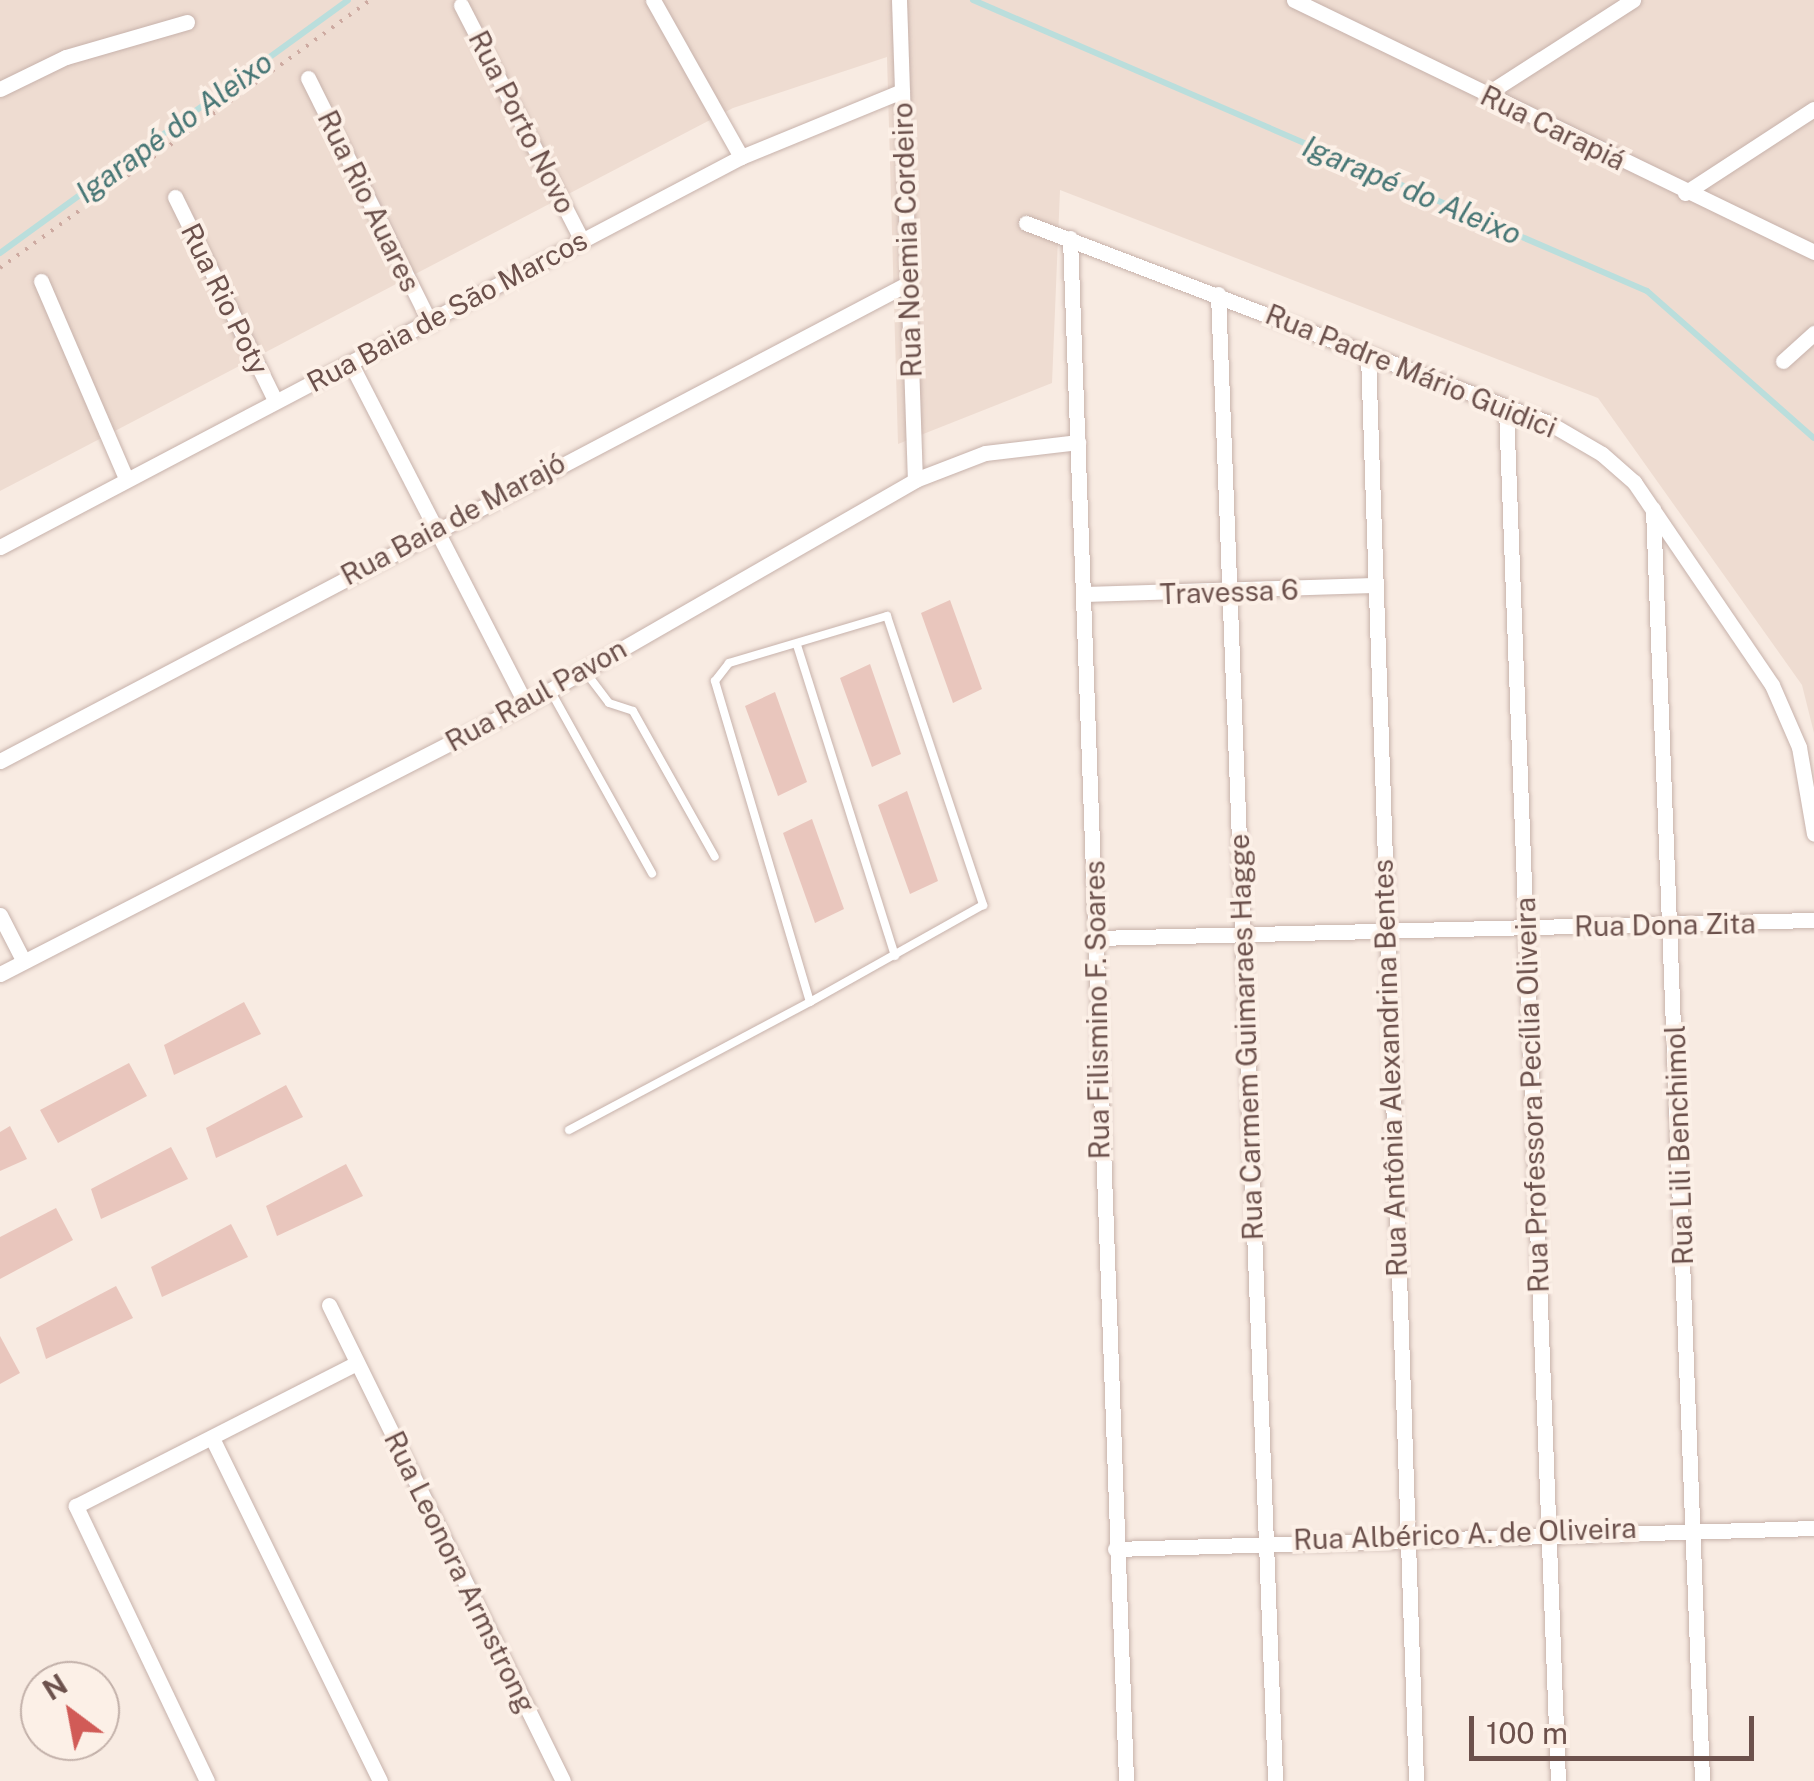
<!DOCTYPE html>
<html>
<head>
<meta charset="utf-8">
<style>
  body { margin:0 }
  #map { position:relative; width:1814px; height:1781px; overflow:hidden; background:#f8ebe2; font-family:"Public Sans",sans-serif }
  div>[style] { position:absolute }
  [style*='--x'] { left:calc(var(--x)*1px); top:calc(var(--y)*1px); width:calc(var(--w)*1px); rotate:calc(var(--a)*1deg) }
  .residential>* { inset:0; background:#eedcd1 }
  .stream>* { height:6px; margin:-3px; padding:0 3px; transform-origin:3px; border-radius:3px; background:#badedc }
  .building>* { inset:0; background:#e9c6bd }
  .path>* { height:4px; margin-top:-2px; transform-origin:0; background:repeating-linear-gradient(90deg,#cdaaa1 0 2.5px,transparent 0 10.5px) }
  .roads { filter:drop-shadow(0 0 2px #c7b2ab) drop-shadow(0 0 2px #c7b2ab) }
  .service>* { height:8px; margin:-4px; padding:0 4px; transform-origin:4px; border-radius:4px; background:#fff }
  .minor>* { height:15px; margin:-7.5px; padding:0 7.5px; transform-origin:7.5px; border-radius:7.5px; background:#fff }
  span { translate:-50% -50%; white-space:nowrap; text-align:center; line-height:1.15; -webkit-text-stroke:8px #fcf0e7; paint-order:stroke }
  .street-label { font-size:28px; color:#6c514c }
  .water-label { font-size:30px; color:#477675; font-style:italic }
  .north { position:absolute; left:20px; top:1661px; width:100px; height:100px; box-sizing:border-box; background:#fcf0e7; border:2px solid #c2b0a9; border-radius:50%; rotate:328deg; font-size:28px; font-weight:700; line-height:40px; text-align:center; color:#6c514c }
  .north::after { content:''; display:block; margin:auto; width:35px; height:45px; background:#d15b57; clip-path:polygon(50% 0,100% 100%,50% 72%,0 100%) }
  .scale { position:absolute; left:1469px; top:1716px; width:285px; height:45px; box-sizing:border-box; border:5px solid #6c514c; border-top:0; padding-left:12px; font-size:30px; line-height:35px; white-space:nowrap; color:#6c514c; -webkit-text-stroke:8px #fcf0e7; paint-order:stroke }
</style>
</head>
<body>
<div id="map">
  <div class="residential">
    <div style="clip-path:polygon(0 0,1814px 0,1814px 733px,1802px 685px,1598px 398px,1060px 190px,1052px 383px,898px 444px,887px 57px,733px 108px,0 491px)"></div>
  </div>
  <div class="stream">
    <div style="--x:973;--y:0;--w:734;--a:23.35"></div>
    <div style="--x:1647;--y:291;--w:222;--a:41.4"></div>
    <div style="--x:0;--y:253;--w:430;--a:-36"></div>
  </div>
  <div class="building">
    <div style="clip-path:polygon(950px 600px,982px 689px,953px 703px,921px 613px)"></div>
    <div style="clip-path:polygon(870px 664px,901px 754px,872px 767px,840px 678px)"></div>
    <div style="clip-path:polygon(775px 692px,807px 782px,778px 796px,745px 706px)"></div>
    <div style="clip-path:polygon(907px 791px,938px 881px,910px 894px,878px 805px)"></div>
    <div style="clip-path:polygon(812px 819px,844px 909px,815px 923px,783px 833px)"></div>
    <div style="clip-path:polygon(244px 1002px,261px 1034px,174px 1075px,164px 1045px)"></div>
    <div style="clip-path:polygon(129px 1063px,147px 1096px,58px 1143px,40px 1110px)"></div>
    <div style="clip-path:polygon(286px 1085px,303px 1117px,216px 1158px,206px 1128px)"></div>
    <div style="clip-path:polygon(10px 1126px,27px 1159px,0 1171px,0 1132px)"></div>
    <div style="clip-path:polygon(171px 1147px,188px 1179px,101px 1219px,91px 1189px)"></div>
    <div style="clip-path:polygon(346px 1164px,363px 1196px,277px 1236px,266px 1206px)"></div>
    <div style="clip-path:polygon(56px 1208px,73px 1240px,0 1279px,0 1237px)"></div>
    <div style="clip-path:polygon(231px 1224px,248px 1257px,162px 1297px,151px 1267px)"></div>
    <div style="clip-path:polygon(116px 1286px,133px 1318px,46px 1359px,36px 1328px)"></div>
    <div style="clip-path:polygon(0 1336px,20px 1373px,0 1384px)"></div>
  </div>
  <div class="path">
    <div style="--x:0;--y:268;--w:457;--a:-35.9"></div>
  </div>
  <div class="roads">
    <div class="service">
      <div style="--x:797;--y:645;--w:326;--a:72.5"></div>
      <div style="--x:584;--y:670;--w:41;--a:52.9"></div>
      <div style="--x:609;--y:703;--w:25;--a:18"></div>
      <div style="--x:633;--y:711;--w:167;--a:60.7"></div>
      <div style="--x:550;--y:690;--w:210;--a:60.9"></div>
      <div style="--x:569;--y:1130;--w:273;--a:-28"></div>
      <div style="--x:810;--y:1002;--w:335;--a:-106.5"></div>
      <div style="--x:715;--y:681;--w:23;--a:-52"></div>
      <div style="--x:729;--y:663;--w:165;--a:-16.6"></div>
      <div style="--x:887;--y:616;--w:305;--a:71.6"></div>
      <div style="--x:983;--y:905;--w:198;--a:150.7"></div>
    </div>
    <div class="minor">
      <div style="--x:653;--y:0;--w:180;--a:60.7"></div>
      <div style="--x:899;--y:0;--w:480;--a:88.1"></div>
      <div style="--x:1294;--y:0;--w:578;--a:25.86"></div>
      <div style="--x:461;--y:5;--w:264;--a:62.8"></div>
      <div style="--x:308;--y:78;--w:274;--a:63.5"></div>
      <div style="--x:0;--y:89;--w:73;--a:-25.9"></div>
      <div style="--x:66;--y:57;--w:126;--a:-16.1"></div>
      <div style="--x:1485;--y:95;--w:176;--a:-32.7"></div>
      <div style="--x:1685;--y:193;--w:154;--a:-33.1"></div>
      <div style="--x:175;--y:197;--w:226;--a:63.8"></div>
      <div style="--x:1026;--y:223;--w:560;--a:20.93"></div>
      <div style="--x:1549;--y:423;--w:61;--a:30.3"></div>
      <div style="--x:1602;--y:454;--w:43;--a:41.2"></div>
      <div style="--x:1634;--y:482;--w:245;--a:55.8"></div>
      <div style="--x:1772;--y:685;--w:68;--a:66.5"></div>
      <div style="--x:1799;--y:747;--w:88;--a:80.2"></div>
      <div style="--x:1070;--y:238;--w:1544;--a:87.92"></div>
      <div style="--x:41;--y:281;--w:215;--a:66.7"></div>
      <div style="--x:1218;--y:294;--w:1488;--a:87.8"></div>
      <div style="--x:1368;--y:355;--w:1427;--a:88.07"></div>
      <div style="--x:1783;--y:361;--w:42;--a:-42.1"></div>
      <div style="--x:351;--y:364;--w:382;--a:62.8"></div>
      <div style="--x:1506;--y:409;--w:1373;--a:87.83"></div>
      <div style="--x:1653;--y:509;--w:1273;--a:87.79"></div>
      <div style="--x:0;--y:547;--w:837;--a:-27.76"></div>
      <div style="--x:741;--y:157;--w:174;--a:-22.3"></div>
      <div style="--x:1084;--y:594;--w:290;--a:-1.8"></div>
      <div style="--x:0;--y:761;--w:1027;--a:-27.74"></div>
      <div style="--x:0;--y:915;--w:51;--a:62.9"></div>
      <div style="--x:1096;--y:938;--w:718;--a:-1.44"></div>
      <div style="--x:0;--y:974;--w:591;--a:-27.17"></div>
      <div style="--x:526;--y:704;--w:449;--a:-29.9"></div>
      <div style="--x:915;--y:480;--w:75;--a:-21.1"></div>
      <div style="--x:985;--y:453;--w:94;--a:-6.7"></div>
      <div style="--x:329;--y:1305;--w:530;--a:63.82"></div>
      <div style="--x:212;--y:1438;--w:382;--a:63.9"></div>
      <div style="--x:1115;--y:1549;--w:699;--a:-1.72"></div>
      <div style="--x:207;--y:1781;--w:305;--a:-115.5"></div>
      <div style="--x:76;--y:1506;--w:315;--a:-27"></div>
    </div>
  </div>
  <div class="street-label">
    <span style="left:522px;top:122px;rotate:63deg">Rua Porto Novo</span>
    <span style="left:1553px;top:128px;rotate:26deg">Rua Carapiá</span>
    <span style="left:369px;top:201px;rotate:64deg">Rua Rio Auares</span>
    <span style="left:907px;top:240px;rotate:-92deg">Rua Noemia Cordeiro</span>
    <span style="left:225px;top:299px;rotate:64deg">Rua Rio Poty</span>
    <span style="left:447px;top:311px;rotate:-28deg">Rua Baia de São Marcos</span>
    <span style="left:1411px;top:371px;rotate:22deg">Rua Padre Mário Guidici</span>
    <span style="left:453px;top:519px;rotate:-28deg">Rua Baia de Marajó</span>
    <span style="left:1229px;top:592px;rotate:-2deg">Travessa 6</span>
    <span style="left:536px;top:695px;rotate:-29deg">Rua Raul Pavon</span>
    <span style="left:1665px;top:925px;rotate:-1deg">Rua Dona Zita</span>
    <span style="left:1097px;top:1010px;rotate:-91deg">Rua Filismino F. Soares</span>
    <span style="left:1246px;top:1037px;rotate:-92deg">Rua Carmem Guimaraes Hagge</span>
    <span style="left:1390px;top:1068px;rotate:-92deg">Rua Antônia Alexandrina Bentes</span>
    <span style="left:1532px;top:1095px;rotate:-92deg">Rua Professora Pecília Oliveira</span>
    <span style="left:1679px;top:1145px;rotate:-92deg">Rua Lili Benchimol</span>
    <span style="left:1465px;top:1534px;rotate:-2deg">Rua Albérico A. de Oliveira</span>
    <span style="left:460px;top:1572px;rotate:64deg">Rua Leonora Armstrong</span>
  </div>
  <div class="water-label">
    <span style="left:174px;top:127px;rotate:-36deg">Igarapé do Aleixo</span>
    <span style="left:1412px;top:190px;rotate:23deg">Igarapé do Aleixo</span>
  </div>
  <div class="north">N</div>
  <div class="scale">100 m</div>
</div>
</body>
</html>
